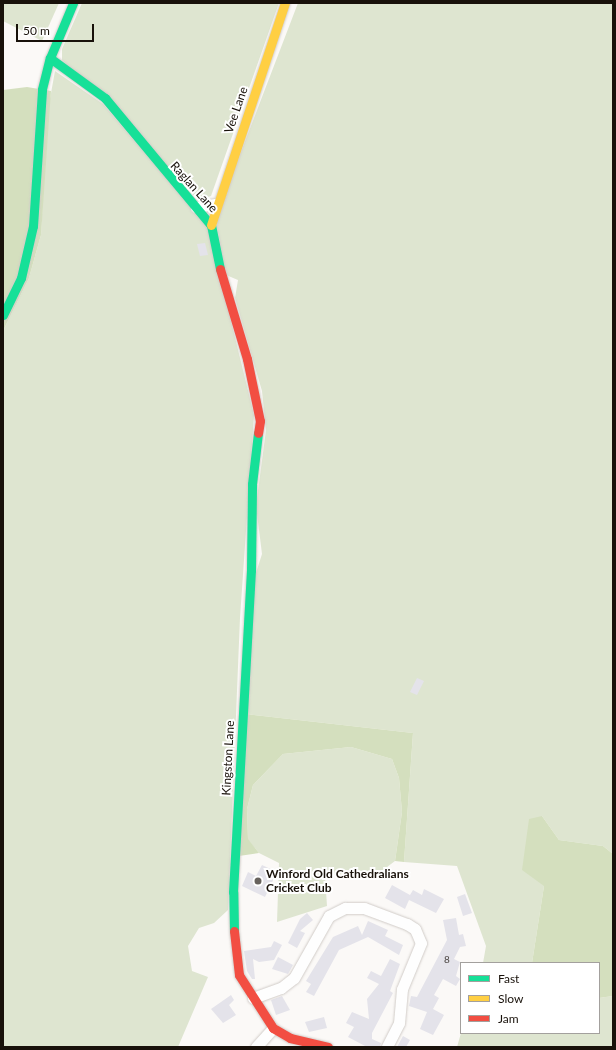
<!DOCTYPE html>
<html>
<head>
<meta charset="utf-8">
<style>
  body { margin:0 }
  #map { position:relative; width:616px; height:1050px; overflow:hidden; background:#fbf9f7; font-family:Lato,sans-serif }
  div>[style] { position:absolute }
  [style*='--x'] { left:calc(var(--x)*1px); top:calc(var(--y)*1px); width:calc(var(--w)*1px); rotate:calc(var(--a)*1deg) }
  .green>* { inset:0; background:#dee5d0 }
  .forest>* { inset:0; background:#d4dfbe }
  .building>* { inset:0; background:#e4e3ea }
  .roads { filter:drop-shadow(0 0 1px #d1ccc8) drop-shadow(0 0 1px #d1ccc8) }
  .street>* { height:11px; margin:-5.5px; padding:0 5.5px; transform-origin:5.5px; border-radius:5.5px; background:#fefefe }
  .fast>* { height:9px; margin:-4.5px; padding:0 4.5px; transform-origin:4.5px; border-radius:4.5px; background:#16e098 }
  .slow>* { height:9px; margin:-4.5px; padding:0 4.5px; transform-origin:4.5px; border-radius:4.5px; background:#ffcf43 }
  .jam>* { height:9px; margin:-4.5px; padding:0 4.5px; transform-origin:4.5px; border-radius:4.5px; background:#f24e42 }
  .dots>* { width:11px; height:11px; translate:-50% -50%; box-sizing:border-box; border:2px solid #fff; border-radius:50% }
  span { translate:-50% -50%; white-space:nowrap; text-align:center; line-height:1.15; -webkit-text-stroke:4px #fff; paint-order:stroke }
  .number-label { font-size:10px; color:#4c4643 }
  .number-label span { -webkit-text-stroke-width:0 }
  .street-label { font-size:12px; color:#18110a }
  .poi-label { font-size:12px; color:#18110a; font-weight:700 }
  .left { translate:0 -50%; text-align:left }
  .frame { position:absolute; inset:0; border:4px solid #18110a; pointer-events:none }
  .legend { position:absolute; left:460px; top:962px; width:140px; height:72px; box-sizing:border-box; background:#fff; border:1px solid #a3a09d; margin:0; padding:5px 7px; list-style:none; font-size:12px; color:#18110a }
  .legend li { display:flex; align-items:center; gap:8px; height:20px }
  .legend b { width:20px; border:1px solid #a3a09d }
  .scale { position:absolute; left:16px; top:24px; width:78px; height:18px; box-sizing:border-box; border:2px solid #18110a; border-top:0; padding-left:5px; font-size:12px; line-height:14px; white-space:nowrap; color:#18110a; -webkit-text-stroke:3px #fff; paint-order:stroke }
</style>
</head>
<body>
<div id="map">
  <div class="green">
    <div style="clip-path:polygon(3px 3px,59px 3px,42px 41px,3px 21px)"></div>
    <div style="clip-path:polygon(82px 3px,279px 3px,211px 196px,198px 200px,62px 60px,62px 49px)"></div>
    <div style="clip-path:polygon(298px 3px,613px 3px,613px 854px,603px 846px,559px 840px,542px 816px,544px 886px,532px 963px,483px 963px,486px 946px,457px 866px,404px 862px,413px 733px,246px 714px,255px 576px,262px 554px,256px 506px,266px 430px,262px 391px,235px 298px,238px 280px,226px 275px,216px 222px,218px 212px)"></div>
    <div style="clip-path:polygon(55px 71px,103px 104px,208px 227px,254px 415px,240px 618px,228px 910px,214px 923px,199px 928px,188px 946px,192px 971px,208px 977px,178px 1047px,3px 1047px,3px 331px,29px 278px,41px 235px,47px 115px)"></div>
    <div style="clip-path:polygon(351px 747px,392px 759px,399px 778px,402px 812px,395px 861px,383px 870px,325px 876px,327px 906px,277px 922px,279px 863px,259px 853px,248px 840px,247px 809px,253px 785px,283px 754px)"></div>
    <div style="clip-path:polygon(613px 996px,613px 1047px,457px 1047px,461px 1033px,599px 1033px,599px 998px)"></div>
  </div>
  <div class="forest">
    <div style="clip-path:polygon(27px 87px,51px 91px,41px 235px,29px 278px,3px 331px,3px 90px)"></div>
    <div style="clip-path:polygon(246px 714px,413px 733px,404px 862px,395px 861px,402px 812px,399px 778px,392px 759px,351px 747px,283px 754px,253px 785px,247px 809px,248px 839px,259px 853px,239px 856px)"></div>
    <div style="clip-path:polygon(542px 816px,559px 840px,603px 846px,613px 854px,613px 996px,599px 998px,599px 963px,532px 963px,544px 886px,522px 870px,529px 819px)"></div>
  </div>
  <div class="building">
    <div style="clip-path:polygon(205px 243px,208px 255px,200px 256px,197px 244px)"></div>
    <div style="clip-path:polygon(417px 678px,424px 681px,417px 695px,410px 692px)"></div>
    <div style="clip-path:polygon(262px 865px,277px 872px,265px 897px,242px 886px,248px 872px,256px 876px)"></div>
    <div style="clip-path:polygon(392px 885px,410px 895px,413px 890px,422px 895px,424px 889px,444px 899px,436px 913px,409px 900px,405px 909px,385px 898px)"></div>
    <div style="clip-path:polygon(465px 894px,472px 913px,463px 916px,457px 897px)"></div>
    <div style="clip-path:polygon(307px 913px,313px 920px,300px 931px,305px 933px,297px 948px,288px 943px,300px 919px)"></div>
    <div style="clip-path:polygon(456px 918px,459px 935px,463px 934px,466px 946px,460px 947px,454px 959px,460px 962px,456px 976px,460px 979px,456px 986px,443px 979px,434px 995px,439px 998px,433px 1009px,444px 1015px,433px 1035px,420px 1029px,427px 1012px,409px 1006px,411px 996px,417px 997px,447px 940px,443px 920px)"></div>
    <div style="clip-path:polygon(368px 921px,388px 930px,385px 936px,403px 945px,399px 955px,368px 937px,339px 950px,314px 996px,306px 992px,311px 984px,306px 981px,333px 937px,358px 926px,362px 935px)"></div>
    <div style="clip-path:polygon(274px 941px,282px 945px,274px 960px,259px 962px,253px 959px,255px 979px,252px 979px,247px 971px,244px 951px,271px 947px)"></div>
    <div style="clip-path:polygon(278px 957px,293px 965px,288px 974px,272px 969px)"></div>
    <div style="clip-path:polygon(390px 959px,400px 964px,390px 991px,393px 993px,372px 1033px,372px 1039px,381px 1043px,380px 1047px,367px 1047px,348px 1037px,354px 1027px,346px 1023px,352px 1012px,369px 1019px,367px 999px,379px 984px,367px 978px,371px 971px,381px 976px)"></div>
    <div style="clip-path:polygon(231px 995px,234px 1000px,229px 1005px,236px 1015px,223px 1023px,211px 1009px)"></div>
    <div style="clip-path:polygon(282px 996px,290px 1010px,276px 1015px,271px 1000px)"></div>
    <div style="clip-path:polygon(324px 1017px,327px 1028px,309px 1032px,305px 1022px)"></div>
    <div style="clip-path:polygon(403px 1036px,410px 1040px,406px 1047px,397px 1047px)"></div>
  </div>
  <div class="roads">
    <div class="street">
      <div style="--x:196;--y:207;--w:20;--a:-9"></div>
      <div style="--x:253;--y:998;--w:30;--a:-20"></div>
      <div style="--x:281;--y:988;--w:16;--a:-38"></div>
      <div style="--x:294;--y:978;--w:71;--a:-60.6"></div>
      <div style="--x:329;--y:916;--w:18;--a:-27"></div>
      <div style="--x:345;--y:908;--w:19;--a:0"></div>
      <div style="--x:364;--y:908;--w:46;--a:20.4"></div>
      <div style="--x:407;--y:924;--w:9;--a:32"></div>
      <div style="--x:415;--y:929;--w:15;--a:67"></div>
      <div style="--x:421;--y:943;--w:50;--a:112.4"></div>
      <div style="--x:402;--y:989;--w:34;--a:95"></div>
      <div style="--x:399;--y:1023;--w:27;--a:117"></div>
      <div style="--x:256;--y:1047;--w:25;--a:-48"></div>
    </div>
    <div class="fast">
      <div style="--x:50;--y:58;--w:68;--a:36"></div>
      <div style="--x:105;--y:98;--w:165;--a:50.2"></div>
      <div style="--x:211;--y:225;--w:45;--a:78.4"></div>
      <div style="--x:3;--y:315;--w:41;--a:-64.1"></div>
      <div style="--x:21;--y:278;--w:53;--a:-77"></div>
      <div style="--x:33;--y:226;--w:137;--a:-86.2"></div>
      <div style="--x:42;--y:89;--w:32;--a:-76"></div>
      <div style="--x:50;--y:58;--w:60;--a:-67.3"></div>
      <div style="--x:234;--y:931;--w:39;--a:-91"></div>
      <div style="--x:233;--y:892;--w:323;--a:-86.8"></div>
      <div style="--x:251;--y:570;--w:86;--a:-89.3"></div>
      <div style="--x:252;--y:484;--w:51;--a:-83.3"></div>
    </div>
    <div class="slow">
      <div style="--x:211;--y:225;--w:234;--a:-71.6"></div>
    </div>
    <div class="jam">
      <div style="--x:220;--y:269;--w:94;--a:73.3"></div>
      <div style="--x:247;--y:359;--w:63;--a:78.2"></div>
      <div style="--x:260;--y:421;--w:12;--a:99"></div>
      <div style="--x:234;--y:931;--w:44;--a:83.5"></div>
      <div style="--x:239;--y:975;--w:63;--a:57.3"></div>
      <div style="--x:273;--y:1028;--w:20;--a:30"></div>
      <div style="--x:290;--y:1038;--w:39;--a:13"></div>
    </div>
  </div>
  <div class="dots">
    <div style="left:258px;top:881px;background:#67625d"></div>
  </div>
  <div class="number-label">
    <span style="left:447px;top:960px">8</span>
  </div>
  <div class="street-label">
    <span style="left:236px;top:110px;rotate:-71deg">Vee Lane</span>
    <span style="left:194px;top:187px;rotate:48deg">Raglan Lane</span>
    <span style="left:228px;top:758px;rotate:-87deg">Kingston Lane</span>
  </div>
  <div class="poi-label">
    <span class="left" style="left:266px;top:881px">Winford Old Cathedralians<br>Cricket Club</span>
  </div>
  <div class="frame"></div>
  <ul class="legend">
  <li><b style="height:5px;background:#16e098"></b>Fast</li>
  <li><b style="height:5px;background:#ffcf43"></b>Slow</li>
  <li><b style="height:5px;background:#f24e42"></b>Jam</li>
  </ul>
  <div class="scale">50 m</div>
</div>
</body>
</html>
